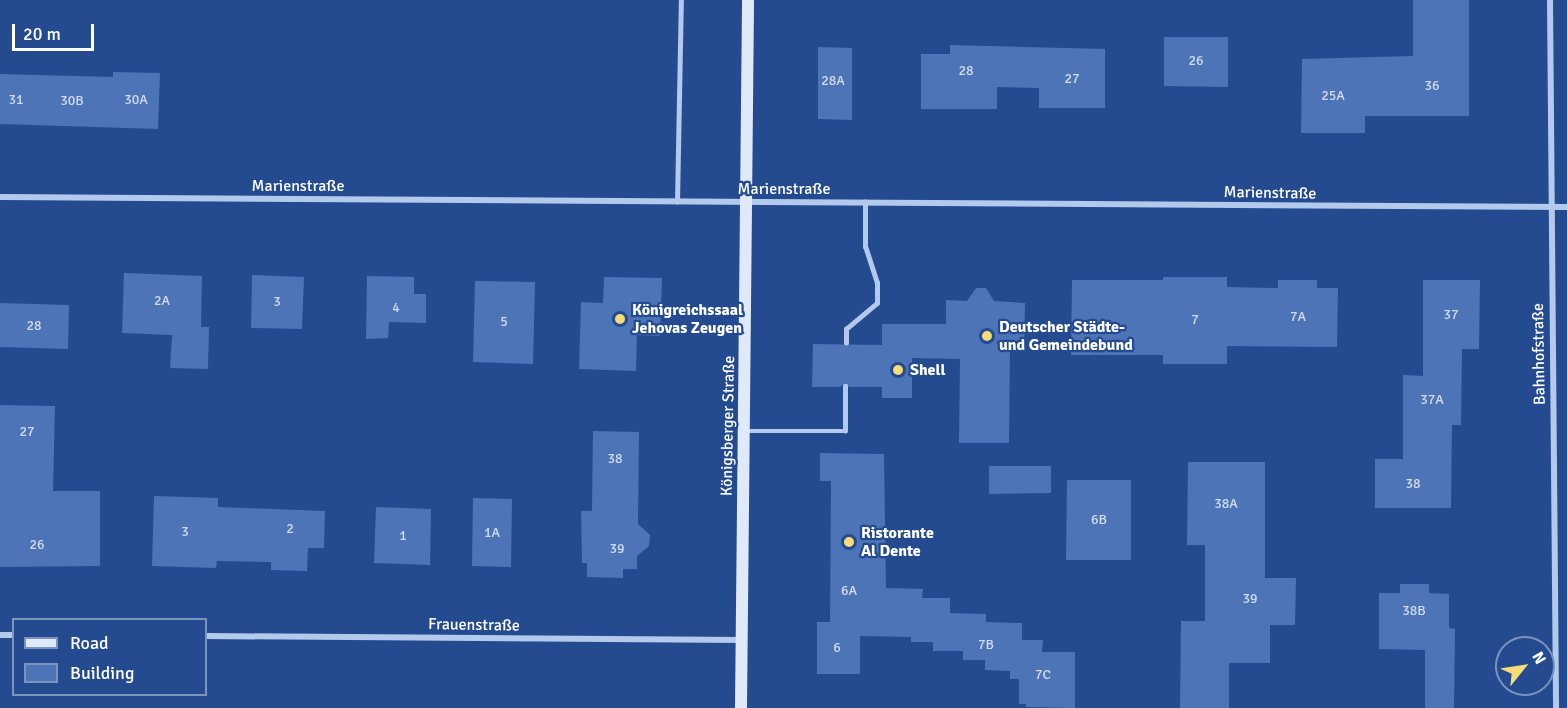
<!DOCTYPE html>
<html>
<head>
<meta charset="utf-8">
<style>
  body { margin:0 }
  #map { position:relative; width:1567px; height:708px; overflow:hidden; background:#244b90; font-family:Signika,sans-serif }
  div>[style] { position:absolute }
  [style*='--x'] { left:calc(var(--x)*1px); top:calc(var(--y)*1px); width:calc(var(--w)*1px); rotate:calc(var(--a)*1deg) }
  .building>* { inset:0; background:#4c74b6 }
  .lane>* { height:4.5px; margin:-2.25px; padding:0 2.25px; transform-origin:2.25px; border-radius:2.25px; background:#b4caec }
  .street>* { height:6px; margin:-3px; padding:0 3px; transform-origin:3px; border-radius:3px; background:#b4caec }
  .secondary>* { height:12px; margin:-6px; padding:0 6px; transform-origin:6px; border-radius:6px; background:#e0e9f9 }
  .dots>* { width:16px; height:16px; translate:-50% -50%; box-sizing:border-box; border:3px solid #244b90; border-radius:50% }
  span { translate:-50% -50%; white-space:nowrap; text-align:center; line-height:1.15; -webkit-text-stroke:4.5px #244b90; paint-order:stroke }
  .number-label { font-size:14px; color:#d2dced }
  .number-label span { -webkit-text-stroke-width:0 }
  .street-label { font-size:16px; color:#fff }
  .poi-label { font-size:16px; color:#fff; font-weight:700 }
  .left { translate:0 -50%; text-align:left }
  .legend { position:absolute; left:12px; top:618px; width:195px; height:78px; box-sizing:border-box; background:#244b90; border:2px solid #7c93bc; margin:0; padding:8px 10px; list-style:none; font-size:18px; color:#fff }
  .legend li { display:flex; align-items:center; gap:12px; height:30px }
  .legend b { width:30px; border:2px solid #7c93bc }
  .north { position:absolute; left:1495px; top:636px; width:60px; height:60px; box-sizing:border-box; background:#244b90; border:2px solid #7c93bc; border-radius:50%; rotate:60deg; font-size:16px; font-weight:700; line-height:24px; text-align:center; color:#fff }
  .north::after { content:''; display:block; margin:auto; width:21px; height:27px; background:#f7db78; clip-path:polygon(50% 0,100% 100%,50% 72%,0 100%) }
  .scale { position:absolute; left:12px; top:24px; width:82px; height:27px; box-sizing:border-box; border:3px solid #fff; border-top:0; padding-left:8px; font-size:18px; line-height:21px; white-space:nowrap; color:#fff; -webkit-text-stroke:4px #244b90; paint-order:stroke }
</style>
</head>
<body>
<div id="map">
  <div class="building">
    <div style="clip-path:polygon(1413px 0,1469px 0,1469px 116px,1365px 116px,1365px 133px,1301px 133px,1302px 59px,1413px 56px)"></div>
    <div style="clip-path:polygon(1164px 37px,1228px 37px,1228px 87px,1164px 86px)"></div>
    <div style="clip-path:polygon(950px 45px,1105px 49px,1105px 108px,1039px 108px,1039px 88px,997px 87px,997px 109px,921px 109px,921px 54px,950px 54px)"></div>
    <div style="clip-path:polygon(818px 47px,852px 48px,852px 120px,818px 119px)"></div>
    <div style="clip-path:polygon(113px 72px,160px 73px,158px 129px,0 124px,0 74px,113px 77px)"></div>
    <div style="clip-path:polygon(124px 273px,202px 276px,201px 327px,209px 327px,208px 369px,170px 368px,172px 335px,122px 333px)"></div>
    <div style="clip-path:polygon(252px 275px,304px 277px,302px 329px,251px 328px)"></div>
    <div style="clip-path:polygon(367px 276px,414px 277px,414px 294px,426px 294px,426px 323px,389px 322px,388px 338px,366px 339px)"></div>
    <div style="clip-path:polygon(604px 277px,662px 278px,660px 336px,637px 335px,636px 371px,579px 369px,581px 302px,603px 303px)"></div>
    <div style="clip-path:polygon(1163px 277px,1227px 277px,1227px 287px,1278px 288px,1278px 280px,1317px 280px,1317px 288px,1338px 288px,1337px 347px,1227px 346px,1227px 364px,1163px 364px,1163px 355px,1071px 355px,1072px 280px,1163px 280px)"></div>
    <div style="clip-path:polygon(1423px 280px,1480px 280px,1479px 349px,1462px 349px,1461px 425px,1452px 425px,1451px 508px,1375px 508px,1375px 459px,1403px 459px,1403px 375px,1423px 376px)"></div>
    <div style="clip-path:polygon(475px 281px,535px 282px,533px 364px,473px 362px)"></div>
    <div style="clip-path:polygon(976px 288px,986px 288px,994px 301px,1025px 303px,1024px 352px,1010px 351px,1009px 443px,959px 443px,960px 359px,912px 358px,912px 398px,882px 398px,882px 387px,849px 387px,846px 382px,840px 387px,812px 387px,813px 344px,882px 345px,882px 324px,946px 324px,946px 300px,967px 301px)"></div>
    <div style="clip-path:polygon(0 303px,69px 305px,68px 349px,0 347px)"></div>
    <div style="clip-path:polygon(0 405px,55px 406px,53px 491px,100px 491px,100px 566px,0 567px)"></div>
    <div style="clip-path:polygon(593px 431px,639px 432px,638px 524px,650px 535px,649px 546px,637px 556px,637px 569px,623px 569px,623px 578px,587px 577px,587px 563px,582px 563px,581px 511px,592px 511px)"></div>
    <div style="clip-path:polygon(820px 453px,884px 454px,886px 588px,923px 589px,922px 598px,950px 598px,950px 613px,986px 614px,986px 622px,1022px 623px,1022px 640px,1043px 640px,1042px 652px,1075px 652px,1075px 708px,1026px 707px,1026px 704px,1019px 704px,1019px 679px,1010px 679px,1010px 671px,985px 670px,985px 660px,963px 660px,963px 651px,933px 651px,933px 642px,911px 642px,911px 637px,860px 636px,860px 674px,817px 674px,817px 622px,830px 622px,831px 481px,820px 481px)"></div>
    <div style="clip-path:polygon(1188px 462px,1265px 462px,1265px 578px,1296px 578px,1295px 625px,1270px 625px,1270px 663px,1229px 663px,1229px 708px,1180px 708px,1181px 621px,1205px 621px,1205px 545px,1187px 545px)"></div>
    <div style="clip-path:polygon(989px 466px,1051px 466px,1051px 493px,989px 494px)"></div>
    <div style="clip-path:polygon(1067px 480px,1131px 480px,1131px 560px,1066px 560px)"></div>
    <div style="clip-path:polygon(154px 496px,218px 498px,218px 507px,325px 511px,324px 548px,308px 548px,307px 571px,271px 570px,271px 562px,217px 561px,216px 568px,152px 566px)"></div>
    <div style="clip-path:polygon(473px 498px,512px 499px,511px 567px,472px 566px)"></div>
    <div style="clip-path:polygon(376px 507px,431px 509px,430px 565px,374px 563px)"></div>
    <div style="clip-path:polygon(1400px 584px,1429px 584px,1429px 593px,1449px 594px,1449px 628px,1455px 629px,1454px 708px,1425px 708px,1425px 650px,1379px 649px,1379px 593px,1400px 593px)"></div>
  </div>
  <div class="lane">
    <div style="--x:677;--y:202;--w:202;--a:-88.9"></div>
    <div style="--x:846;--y:343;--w:14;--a:-90"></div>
    <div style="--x:846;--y:329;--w:40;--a:-40"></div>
    <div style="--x:877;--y:303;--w:20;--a:-90"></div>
    <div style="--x:877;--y:283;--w:38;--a:-108"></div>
    <div style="--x:865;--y:247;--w:45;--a:-90"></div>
    <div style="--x:744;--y:431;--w:101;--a:0"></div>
    <div style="--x:845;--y:431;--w:45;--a:-90"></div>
  </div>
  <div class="street">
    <div style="--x:1550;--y:0;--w:708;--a:89.51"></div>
    <div style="--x:0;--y:197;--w:1567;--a:0.37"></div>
    <div style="--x:0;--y:635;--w:14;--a:0"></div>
    <div style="--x:206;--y:636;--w:536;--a:0.43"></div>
  </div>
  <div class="secondary">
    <div style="--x:741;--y:708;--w:708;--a:-89.43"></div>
  </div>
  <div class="dots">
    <div style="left:620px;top:319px;background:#f7db78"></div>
    <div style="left:987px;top:336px;background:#f7db78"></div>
    <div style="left:898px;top:370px;background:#f7db78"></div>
    <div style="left:849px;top:542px;background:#f7db78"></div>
  </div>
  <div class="number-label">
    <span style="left:1196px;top:61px">26</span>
    <span style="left:966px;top:71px">28</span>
    <span style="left:1072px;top:79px">27</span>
    <span style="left:833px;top:81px">28A</span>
    <span style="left:1432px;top:86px">36</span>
    <span style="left:1333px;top:96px">25A</span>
    <span style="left:16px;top:100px">31</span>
    <span style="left:136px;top:100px">30A</span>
    <span style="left:72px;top:101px">30B</span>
    <span style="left:162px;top:301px">2A</span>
    <span style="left:277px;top:302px">3</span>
    <span style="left:396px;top:308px">4</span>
    <span style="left:1451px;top:315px">37</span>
    <span style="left:1298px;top:317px">7A</span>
    <span style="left:1195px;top:320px">7</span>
    <span style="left:504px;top:322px">5</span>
    <span style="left:34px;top:326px">28</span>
    <span style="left:1432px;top:400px">37A</span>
    <span style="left:27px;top:432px">27</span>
    <span style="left:615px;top:459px">38</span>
    <span style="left:1413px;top:484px">38</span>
    <span style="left:1226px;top:504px">38A</span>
    <span style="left:1099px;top:520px">6B</span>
    <span style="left:290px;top:529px">2</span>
    <span style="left:185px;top:532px">3</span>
    <span style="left:492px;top:533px">1A</span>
    <span style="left:403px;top:536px">1</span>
    <span style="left:37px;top:545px">26</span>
    <span style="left:617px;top:549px">39</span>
    <span style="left:849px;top:591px">6A</span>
    <span style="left:1250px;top:599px">39</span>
    <span style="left:1414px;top:611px">38B</span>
    <span style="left:986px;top:645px">7B</span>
    <span style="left:837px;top:648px">6</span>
    <span style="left:1043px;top:675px">7C</span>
  </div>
  <div class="street-label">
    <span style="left:298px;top:186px">Marienstraße</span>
    <span style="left:784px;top:189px">Marienstraße</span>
    <span style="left:1270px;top:193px;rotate:1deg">Marienstraße</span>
    <span style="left:1539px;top:354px;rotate:-91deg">Bahnhofstraße</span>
    <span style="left:728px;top:426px;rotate:-89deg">Königsberger Straße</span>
    <span style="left:474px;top:625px;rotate:1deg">Frauenstraße</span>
  </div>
  <div class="poi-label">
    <span class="left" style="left:632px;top:319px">Königreichssaal<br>Jehovas Zeugen</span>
    <span class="left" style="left:999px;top:336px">Deutscher Städte-<br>und Gemeindebund</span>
    <span class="left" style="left:910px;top:370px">Shell</span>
    <span class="left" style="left:861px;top:542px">Ristorante<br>Al Dente</span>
  </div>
  <ul class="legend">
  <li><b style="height:8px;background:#e0e9f9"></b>Road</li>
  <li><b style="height:16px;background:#4c74b6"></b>Building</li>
  </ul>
  <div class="north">N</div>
  <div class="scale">20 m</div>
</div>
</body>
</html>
